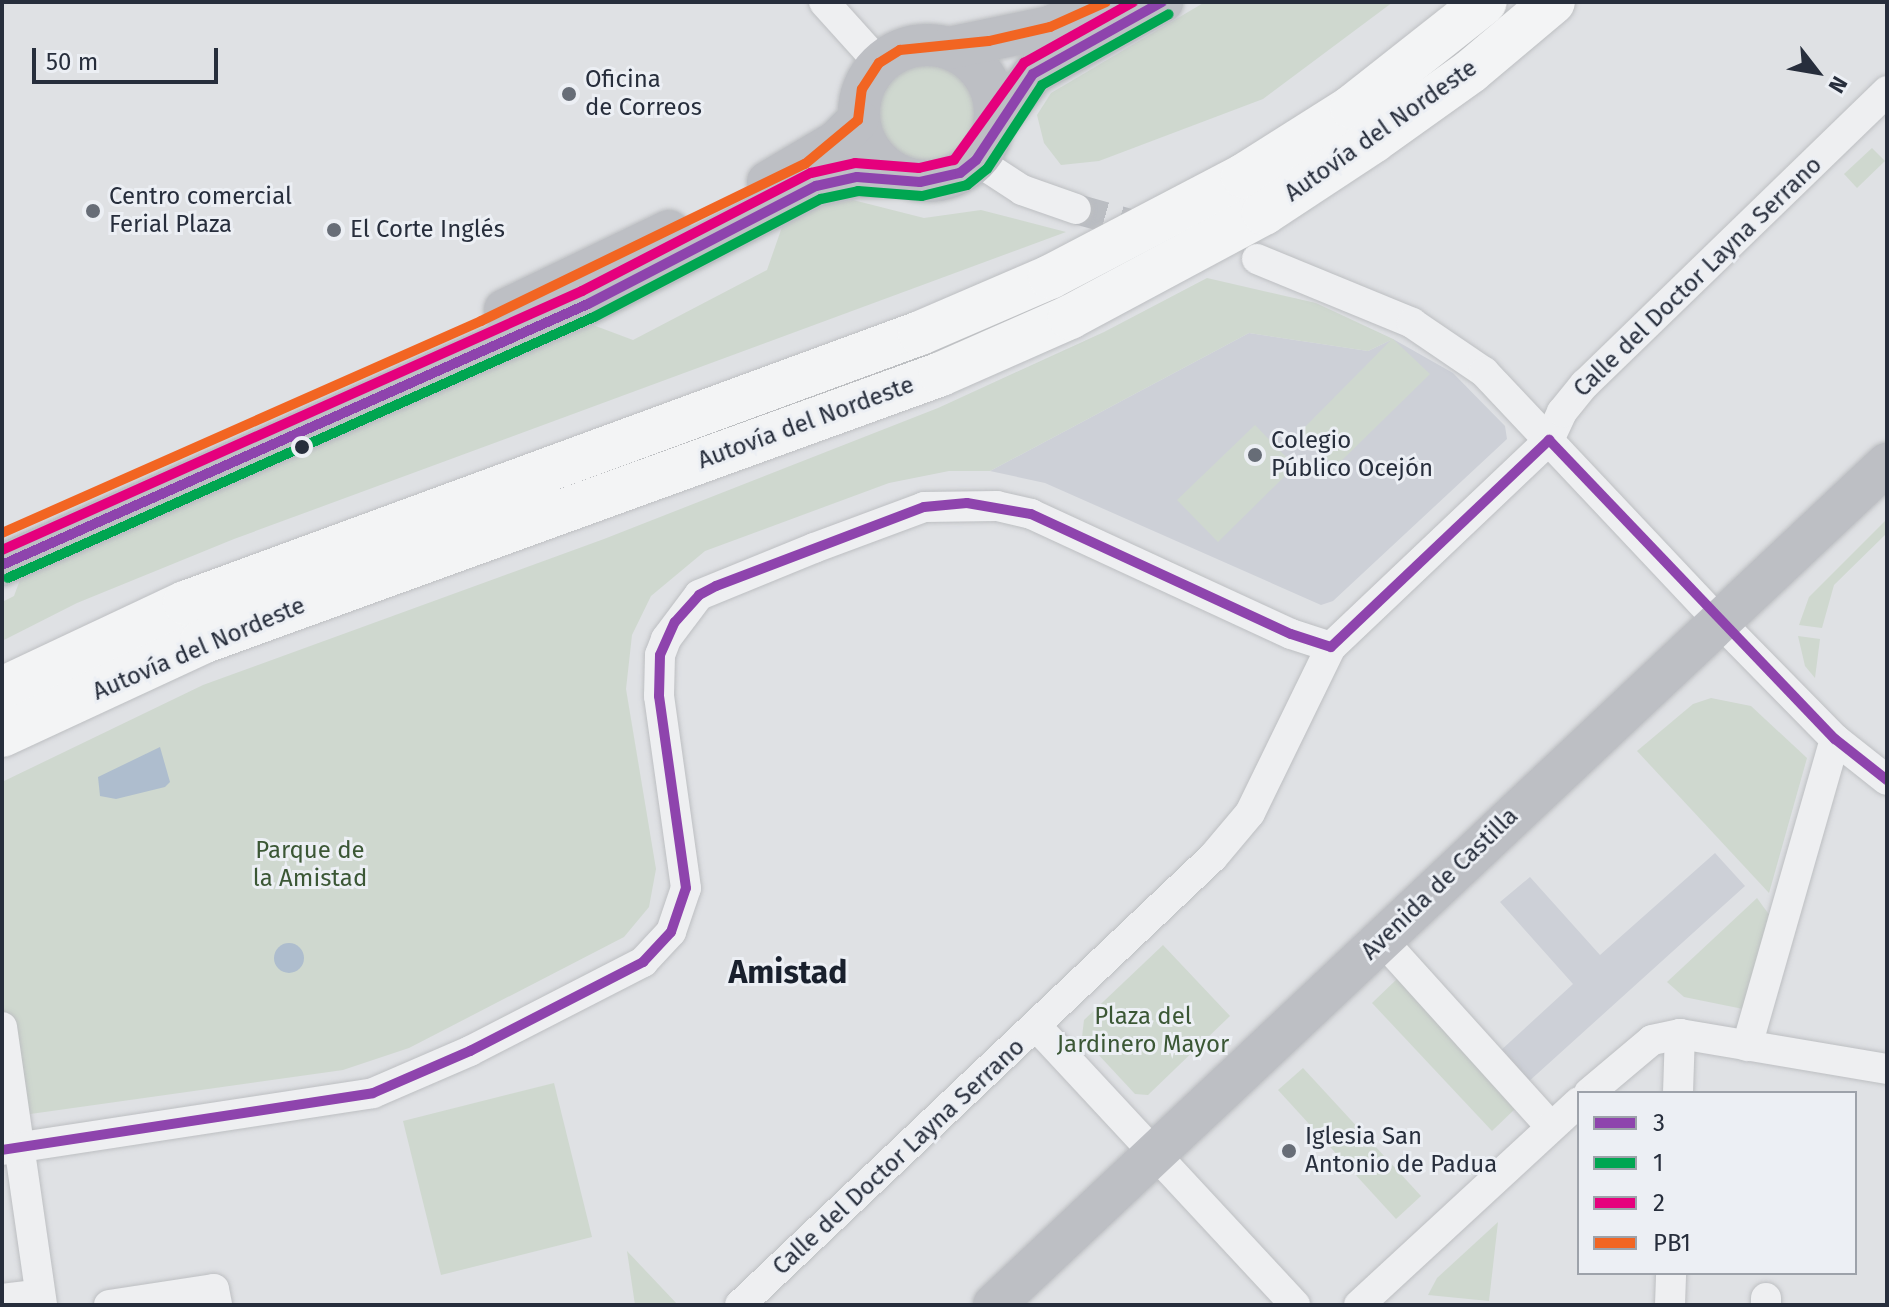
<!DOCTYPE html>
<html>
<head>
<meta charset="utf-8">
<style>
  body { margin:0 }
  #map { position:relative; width:1889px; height:1307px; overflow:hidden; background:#dfe1e4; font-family:"Fira Sans",sans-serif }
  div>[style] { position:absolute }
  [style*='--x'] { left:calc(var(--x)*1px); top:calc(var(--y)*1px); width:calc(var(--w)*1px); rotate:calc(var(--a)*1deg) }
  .built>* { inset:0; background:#cdd0d7 }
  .green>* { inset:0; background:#cfd8cf }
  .round { border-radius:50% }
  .water>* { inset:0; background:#aebdce }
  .street-tunnel>* { height:30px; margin-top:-15px; transform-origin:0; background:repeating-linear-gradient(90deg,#babdc2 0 30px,transparent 0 45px) }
  .roads { filter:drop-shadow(0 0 2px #bdbfc2) drop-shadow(0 0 2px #bdbfc2) }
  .street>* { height:30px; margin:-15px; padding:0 15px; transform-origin:15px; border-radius:15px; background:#eeeff1 }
  .secondary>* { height:42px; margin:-21px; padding:0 21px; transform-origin:21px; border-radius:21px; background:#bdbfc4 }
  .secondary>.ring { margin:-21px; padding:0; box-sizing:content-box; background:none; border:42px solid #bdbfc4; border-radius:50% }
  .highway>* { height:44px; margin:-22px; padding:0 22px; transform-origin:22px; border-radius:22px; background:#f3f4f5 }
  .bus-1>* { height:10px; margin:-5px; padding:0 5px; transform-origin:5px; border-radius:5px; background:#8e44ad }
  .bus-2>* { height:10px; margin:-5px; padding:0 5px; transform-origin:5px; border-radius:5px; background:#00a651 }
  .bus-3>* { height:10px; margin:-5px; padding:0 5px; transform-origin:5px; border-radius:5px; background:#e5007d }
  .bus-4>* { height:10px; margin:-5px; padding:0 5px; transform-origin:5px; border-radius:5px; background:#f26522 }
  .dots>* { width:22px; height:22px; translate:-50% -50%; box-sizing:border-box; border:4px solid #eceff4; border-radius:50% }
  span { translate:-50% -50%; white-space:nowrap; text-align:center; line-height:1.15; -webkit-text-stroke:6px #eceff4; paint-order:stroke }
  .poi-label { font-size:24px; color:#272e3c }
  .left { translate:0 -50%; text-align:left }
  .street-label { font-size:24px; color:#272e3c }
  .park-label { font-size:24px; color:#3b5735 }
  .district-label { font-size:32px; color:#19202d; font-weight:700 }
  .frame { position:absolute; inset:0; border:4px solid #272e3c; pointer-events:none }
  .legend { position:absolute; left:1577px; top:1091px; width:280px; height:184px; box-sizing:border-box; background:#eceff4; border:2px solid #9da2aa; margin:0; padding:10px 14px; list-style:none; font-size:24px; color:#272e3c }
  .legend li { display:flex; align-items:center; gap:16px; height:40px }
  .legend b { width:40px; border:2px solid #9da2aa }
  .north { position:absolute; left:1777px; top:32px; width:80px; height:80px; -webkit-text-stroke:6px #eceff4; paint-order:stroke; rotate:121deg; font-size:22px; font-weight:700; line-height:32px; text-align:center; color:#272e3c }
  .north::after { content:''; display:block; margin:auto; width:28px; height:36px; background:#272e3c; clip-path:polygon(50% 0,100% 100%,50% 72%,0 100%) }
  .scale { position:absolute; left:32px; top:48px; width:186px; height:36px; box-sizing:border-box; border:4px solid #272e3c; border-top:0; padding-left:10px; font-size:24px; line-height:28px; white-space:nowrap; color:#272e3c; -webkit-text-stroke:6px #eceff4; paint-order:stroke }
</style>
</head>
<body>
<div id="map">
  <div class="built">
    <div style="clip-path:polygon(1249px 333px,1368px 351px,1393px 339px,1453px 373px,1505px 426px,1507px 439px,1333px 601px,1321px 605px,1045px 483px,990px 471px)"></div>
    <div style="clip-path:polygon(1715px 853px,1745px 886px,1527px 1083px,1499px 1052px,1573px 984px,1500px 902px,1530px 877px,1600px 955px)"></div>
  </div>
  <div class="green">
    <div style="clip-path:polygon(1205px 2px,1393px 2px,1263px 99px,1099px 161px,1061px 165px,1044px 143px,1037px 115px,1051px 93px)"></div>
    <div class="round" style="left:879px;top:65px;width:96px;height:96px"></div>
    <div style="clip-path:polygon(1872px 148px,1885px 161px,1857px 188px,1844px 174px)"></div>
    <div style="clip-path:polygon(853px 200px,924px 218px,981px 210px,1066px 232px,234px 539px,77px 603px,2px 641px,2px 602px,14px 596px,21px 577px,308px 452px,585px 322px,633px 340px,767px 270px,782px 227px,820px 206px)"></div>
    <div style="clip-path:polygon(1207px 278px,1316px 303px,1393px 339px,1430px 374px,1335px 467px,1300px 432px,1391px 340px,1368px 351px,1249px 333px,990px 471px,949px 471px,889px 483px,705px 551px,651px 596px,632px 635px,626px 689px,656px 869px,649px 907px,624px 937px,409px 1048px,343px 1070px,2px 1118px,2px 782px,203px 685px,604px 539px,938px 408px,1104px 332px)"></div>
    <div style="clip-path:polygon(1255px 425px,1295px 466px,1218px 542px,1177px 500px)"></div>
    <div style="clip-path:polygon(1887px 519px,1887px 533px,1834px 585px,1822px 628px,1799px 625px,1809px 597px)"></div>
    <div style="clip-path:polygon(1798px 636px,1820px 639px,1815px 678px,1805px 666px)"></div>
    <div style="clip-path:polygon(1711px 698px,1751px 706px,1807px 758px,1769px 893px,1637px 751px,1693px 704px)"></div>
    <div style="clip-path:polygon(1757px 898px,1773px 920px,1748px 1010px,1684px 997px,1667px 982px)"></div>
    <div style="clip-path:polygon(1163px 945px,1230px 1016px,1148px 1095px,1135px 1094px,1082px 1037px,1084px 1020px)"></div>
    <div style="clip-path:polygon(1398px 978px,1517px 1107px,1492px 1131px,1372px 1003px)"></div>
    <div style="clip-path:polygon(1303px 1068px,1421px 1196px,1396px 1219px,1278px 1090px)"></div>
    <div style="clip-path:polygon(554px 1083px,592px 1237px,441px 1275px,403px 1121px)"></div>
    <div style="clip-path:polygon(1498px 1222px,1489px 1301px,1428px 1295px,1437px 1278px)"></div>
    <div style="clip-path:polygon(627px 1251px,678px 1305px,635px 1305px)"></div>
  </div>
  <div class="water">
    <div style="clip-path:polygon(160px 747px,170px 782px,165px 787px,116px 799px,100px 796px,98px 777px)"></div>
    <div class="round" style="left:274px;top:943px;width:30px;height:30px"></div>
  </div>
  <div class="street-tunnel">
    <div style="--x:1076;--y:209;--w:78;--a:15.6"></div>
  </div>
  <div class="roads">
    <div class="street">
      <div style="--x:824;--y:2;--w:82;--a:48"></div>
      <div style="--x:976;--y:160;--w:55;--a:33.1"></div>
      <div style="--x:1022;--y:190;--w:57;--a:19.4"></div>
      <div style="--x:1257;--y:259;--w:168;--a:22.4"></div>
      <div style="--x:1412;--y:323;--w:87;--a:34.2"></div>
      <div style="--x:1484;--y:372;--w:342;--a:46.7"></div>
      <div style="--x:1719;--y:621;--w:165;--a:45.5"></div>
      <div style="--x:1835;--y:739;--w:66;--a:38.3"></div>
      <div style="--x:1383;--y:941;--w:249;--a:47.9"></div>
      <div style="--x:2;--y:1027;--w:281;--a:81.8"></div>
      <div style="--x:1037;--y:1027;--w:379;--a:47.1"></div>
      <div style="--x:1747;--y:1046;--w:319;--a:-74"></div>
      <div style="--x:1589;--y:1093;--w:82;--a:-40.1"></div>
      <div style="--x:1652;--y:1040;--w:29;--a:-12"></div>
      <div style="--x:1680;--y:1034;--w:210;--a:9.6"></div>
      <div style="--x:1678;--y:1093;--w:59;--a:-88.1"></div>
      <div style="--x:2;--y:1150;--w:375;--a:-8.7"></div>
      <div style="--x:373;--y:1093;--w:106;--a:-23.4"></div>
      <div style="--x:470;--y:1051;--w:195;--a:-27.2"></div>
      <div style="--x:643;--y:962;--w:41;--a:-47"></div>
      <div style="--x:671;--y:932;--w:46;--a:-71.2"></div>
      <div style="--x:686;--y:888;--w:194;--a:-98"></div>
      <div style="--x:659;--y:696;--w:41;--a:-88.6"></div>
      <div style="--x:660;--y:655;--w:17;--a:-69"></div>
      <div style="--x:666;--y:639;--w:55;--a:-53.1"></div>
      <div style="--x:699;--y:595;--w:124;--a:-22.2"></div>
      <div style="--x:814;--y:548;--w:117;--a:-20.4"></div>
      <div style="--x:924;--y:507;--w:73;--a:-0.8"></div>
      <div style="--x:997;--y:506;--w:35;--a:13"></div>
      <div style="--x:1031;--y:514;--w:286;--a:24.8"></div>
      <div style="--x:1291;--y:634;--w:42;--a:18"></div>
      <div style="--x:2;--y:1299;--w:38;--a:-7"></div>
      <div style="--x:109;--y:1305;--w:106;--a:-8.7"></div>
      <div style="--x:214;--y:1289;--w:16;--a:79"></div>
      <div style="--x:740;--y:1305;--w:651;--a:-43.45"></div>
      <div style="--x:1213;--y:857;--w:57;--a:-49.9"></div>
      <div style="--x:1250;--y:813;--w:185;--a:-64"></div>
      <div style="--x:1331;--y:647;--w:301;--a:-43.5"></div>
      <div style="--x:1549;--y:440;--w:31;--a:-65"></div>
      <div style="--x:1562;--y:412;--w:36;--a:-51"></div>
      <div style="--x:1585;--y:384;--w:421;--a:-44.1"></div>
      <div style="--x:1359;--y:1305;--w:299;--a:-42.7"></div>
      <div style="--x:1670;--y:1305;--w:32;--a:-88"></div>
      <div style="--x:1766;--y:1305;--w:7;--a:-90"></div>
    </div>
    <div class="secondary">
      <div class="ring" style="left:859px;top:45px;width:94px;height:94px"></div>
      <div style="--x:949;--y:48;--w:103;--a:-11.7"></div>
      <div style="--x:1050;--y:27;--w:61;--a:-24.1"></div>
      <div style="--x:994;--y:126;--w:65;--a:-53.1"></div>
      <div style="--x:1033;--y:74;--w:148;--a:-29.2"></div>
      <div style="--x:768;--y:182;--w:79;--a:-30.5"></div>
      <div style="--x:836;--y:142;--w:31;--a:-45"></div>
      <div style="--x:505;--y:310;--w:182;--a:-25.7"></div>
      <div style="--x:2;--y:565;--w:641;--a:-24.01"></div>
      <div style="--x:588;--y:304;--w:257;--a:-27.4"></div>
      <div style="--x:816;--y:186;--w:42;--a:-12.4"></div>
      <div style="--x:857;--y:177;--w:43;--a:0"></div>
      <div style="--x:994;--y:1305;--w:1227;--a:-43.28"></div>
    </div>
    <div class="highway">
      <div style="--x:2;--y:689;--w:202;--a:-25.2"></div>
      <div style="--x:185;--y:603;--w:783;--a:-20.17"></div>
      <div style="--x:920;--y:333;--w:142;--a:-23.3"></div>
      <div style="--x:1050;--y:277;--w:218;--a:-27.6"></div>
      <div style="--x:1243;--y:176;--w:129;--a:-32.3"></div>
      <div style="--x:1352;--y:107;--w:169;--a:-38.3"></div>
      <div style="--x:2;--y:735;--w:221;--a:-24.9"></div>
      <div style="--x:202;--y:642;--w:786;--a:-19.93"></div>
      <div style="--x:941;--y:374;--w:141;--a:-23.8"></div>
      <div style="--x:1070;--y:317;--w:220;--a:-28.2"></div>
      <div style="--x:1264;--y:213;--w:131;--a:-33.4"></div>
      <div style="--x:1373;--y:141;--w:120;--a:-35.5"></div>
      <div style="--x:1471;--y:71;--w:107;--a:-40.1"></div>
    </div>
  </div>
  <div class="bus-1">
    <div style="--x:2;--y:565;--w:641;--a:-24.01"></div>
    <div style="--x:588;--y:304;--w:257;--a:-27.4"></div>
    <div style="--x:816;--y:186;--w:42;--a:-12.4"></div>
    <div style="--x:857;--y:177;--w:63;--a:4.5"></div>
    <div style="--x:920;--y:182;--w:41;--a:-12.7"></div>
    <div style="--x:960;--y:173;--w:21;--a:-39"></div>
    <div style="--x:976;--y:160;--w:103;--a:-56.5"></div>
    <div style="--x:1033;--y:74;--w:148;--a:-29.2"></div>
    <div style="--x:2;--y:1150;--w:375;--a:-8.7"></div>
    <div style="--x:373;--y:1093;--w:106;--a:-23.4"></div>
    <div style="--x:470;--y:1051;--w:195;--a:-27.2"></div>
    <div style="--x:643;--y:962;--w:41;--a:-47"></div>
    <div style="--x:671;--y:932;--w:46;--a:-71.2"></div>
    <div style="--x:686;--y:888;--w:194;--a:-98"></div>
    <div style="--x:659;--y:696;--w:41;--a:-88.6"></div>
    <div style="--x:660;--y:655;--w:36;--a:-66"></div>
    <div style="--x:675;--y:622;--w:36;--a:-48"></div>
    <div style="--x:699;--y:595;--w:19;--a:-28"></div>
    <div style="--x:716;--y:586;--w:222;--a:-20.8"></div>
    <div style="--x:924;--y:507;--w:43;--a:-5.3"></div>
    <div style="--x:967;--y:503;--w:65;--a:9.8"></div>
    <div style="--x:1031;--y:514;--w:286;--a:24.8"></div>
    <div style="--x:1291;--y:634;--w:42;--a:18"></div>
    <div style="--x:1331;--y:647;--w:301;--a:-43.5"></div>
    <div style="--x:1549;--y:440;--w:414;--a:46.3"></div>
    <div style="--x:1835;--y:739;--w:66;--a:38.3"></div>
  </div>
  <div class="bus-2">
    <div style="--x:8;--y:578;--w:641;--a:-24.01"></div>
    <div style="--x:594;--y:317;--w:256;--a:-27.5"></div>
    <div style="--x:821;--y:199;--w:38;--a:-12"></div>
    <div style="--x:858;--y:191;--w:64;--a:4.5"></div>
    <div style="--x:922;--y:196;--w:46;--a:-13.7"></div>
    <div style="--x:967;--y:185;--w:26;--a:-39"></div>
    <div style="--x:987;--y:169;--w:100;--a:-56.8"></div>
    <div style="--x:1042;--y:85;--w:145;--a:-29.2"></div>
  </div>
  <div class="bus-3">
    <div style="--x:2;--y:550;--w:635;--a:-24.06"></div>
    <div style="--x:582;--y:291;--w:258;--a:-27.3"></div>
    <div style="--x:811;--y:173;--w:45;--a:-12.8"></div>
    <div style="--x:855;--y:163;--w:64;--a:4.5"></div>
    <div style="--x:919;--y:168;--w:36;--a:-13"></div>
    <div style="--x:954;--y:160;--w:120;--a:-54.2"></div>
    <div style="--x:1024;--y:63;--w:125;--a:-29.2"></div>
  </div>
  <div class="bus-4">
    <div style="--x:2;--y:533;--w:524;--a:-23.87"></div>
    <div style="--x:481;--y:321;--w:360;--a:-25.9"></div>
    <div style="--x:805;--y:164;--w:69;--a:-39.7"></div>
    <div style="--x:858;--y:120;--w:31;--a:-83"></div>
    <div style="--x:862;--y:89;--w:31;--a:-57"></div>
    <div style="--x:879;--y:63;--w:25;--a:-32"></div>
    <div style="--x:900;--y:50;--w:89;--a:-5.8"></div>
    <div style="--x:989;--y:41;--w:63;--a:-12.9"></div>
    <div style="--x:1050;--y:27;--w:61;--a:-24.1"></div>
  </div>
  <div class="dots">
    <div style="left:569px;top:94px;background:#676d77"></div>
    <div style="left:93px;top:211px;background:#676d77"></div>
    <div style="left:334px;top:230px;background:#676d77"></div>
    <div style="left:302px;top:447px;background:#272e3c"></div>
    <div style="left:1255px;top:455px;background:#676d77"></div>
    <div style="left:1289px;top:1151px;background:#676d77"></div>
  </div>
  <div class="poi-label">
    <span class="left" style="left:585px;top:94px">Oficina<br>de Correos</span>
    <span class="left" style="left:109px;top:211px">Centro comercial<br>Ferial Plaza</span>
    <span class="left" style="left:350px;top:230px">El Corte Inglés</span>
    <span class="left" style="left:1271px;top:455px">Colegio<br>Público Ocejón</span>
    <span class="left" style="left:1305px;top:1151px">Iglesia San<br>Antonio de Padua</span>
  </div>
  <div class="street-label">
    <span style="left:1381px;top:131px;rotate:-35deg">Autovía del Nordeste</span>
    <span style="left:1698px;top:277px;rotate:-44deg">Calle del Doctor Layna Serrano</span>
    <span style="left:806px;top:423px;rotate:-20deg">Autovía del Nordeste</span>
    <span style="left:199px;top:649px;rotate:-23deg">Autovía del Nordeste</span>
    <span style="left:1440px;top:884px;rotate:-44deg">Avenida de Castilla</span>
    <span style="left:899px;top:1157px;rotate:-43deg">Calle del Doctor Layna Serrano</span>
  </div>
  <div class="park-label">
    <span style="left:310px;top:865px">Parque de<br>la Amistad</span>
    <span style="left:1143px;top:1031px">Plaza del<br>Jardinero Mayor</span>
  </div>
  <div class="district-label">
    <span style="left:788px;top:972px">Amistad</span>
  </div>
  <div class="frame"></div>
  <ul class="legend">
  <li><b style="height:10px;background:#8e44ad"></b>3</li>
  <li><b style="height:10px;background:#00a651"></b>1</li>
  <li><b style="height:10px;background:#e5007d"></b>2</li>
  <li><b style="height:10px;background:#f26522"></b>PB1</li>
  </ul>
  <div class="north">N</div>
  <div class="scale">50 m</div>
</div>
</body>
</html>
